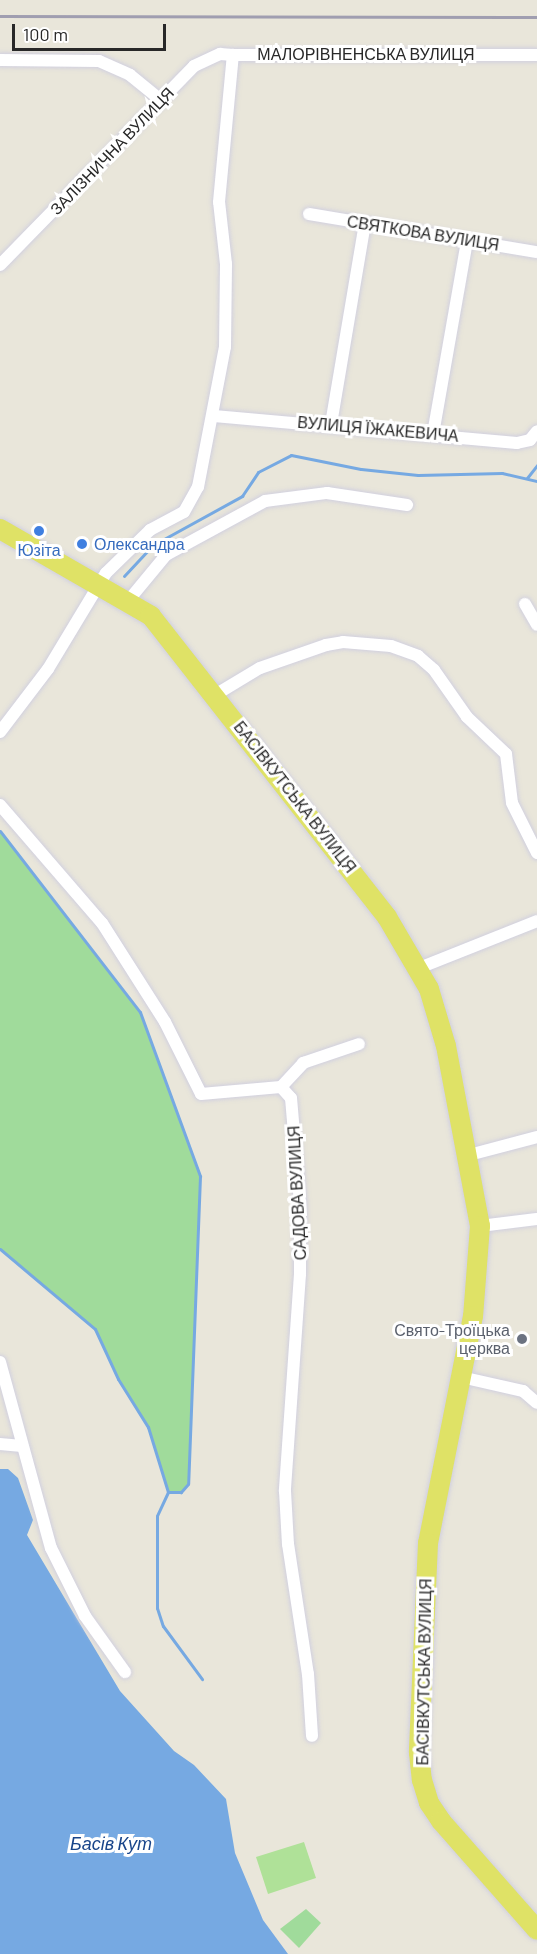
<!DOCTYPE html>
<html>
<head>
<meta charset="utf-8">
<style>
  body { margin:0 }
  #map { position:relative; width:537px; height:1954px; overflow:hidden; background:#e9e6da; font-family:Barlow,sans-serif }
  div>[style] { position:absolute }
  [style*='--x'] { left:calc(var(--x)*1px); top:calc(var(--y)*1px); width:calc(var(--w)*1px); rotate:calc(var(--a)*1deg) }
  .green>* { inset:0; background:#a0db9b }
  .pitch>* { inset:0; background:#afe198 }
  .water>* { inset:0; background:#76a9e2 }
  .stream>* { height:3px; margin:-1.5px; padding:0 1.5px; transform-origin:1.5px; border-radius:1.5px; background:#76a9e2 }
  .roads { filter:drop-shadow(0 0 2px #d1d0df) drop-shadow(0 0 2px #d1d0df) }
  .minor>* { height:12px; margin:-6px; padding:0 6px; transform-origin:6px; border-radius:6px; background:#fff }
  .primary>* { height:20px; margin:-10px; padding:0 10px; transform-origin:10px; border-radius:10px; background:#dfe266 }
  .rail>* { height:3px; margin:-1.5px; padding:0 1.5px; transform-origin:1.5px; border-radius:1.5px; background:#a09eb0 }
  .dots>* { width:16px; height:16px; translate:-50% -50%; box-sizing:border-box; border:3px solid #fff; border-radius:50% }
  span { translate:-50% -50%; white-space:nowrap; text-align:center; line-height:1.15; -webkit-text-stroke:6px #fff; paint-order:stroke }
  .street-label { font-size:16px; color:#282828 }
  .shop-label { font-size:16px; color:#366cbe }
  .left { translate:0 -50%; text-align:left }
  .worship-label { font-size:16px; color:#5b616d }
  .right { translate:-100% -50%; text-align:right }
  .water-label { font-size:18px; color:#19458a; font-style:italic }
  .scale { position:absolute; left:12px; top:24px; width:154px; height:27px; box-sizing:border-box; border:3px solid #282828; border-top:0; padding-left:8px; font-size:18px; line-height:21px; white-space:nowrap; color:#282828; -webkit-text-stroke:4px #fff; paint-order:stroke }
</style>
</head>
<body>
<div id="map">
  <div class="green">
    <div style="clip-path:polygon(0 831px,140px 1012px,200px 1176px,188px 1484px,181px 1492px,168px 1492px,148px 1427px,118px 1379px,95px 1329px,0 1249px)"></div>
    <div style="clip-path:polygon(306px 1909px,321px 1923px,299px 1948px,280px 1929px)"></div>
  </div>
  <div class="pitch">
    <div style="clip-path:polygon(304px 1842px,316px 1878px,268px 1894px,256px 1857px)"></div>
  </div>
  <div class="water">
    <div style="clip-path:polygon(0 1469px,8px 1469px,18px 1478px,33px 1520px,27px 1535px,120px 1691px,174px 1751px,194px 1765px,226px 1799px,235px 1853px,263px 1920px,288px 1954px,0 1954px)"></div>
  </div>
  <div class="stream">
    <div style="--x:527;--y:478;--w:16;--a:-52"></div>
    <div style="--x:124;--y:576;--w:42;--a:-46.9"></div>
    <div style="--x:153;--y:545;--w:102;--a:-28.8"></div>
    <div style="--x:242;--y:496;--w:29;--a:-56"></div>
    <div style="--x:258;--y:472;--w:37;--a:-27"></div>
    <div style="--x:291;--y:455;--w:71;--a:11.3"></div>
    <div style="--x:361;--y:469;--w:57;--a:6"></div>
    <div style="--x:418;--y:475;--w:84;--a:-1.4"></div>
    <div style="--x:502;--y:473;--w:36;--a:13"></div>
    <div style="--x:0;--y:831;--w:229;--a:52.3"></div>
    <div style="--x:140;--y:1012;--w:175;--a:69.9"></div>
    <div style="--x:200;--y:1176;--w:308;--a:92.2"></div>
    <div style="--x:188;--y:1484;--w:11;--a:131"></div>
    <div style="--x:181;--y:1492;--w:13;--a:180"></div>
    <div style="--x:0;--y:1249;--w:124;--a:40.1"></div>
    <div style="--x:95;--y:1329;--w:55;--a:65.3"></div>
    <div style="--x:118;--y:1379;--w:57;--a:58"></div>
    <div style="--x:148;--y:1427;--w:68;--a:72.9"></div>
    <div style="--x:168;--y:1492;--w:26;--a:115"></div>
    <div style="--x:157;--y:1516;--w:92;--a:90"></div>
    <div style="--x:157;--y:1608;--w:19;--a:72"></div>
    <div style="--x:163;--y:1626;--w:66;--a:53.7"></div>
  </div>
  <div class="roads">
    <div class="minor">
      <div style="--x:0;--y:60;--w:99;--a:0.6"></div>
      <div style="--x:99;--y:61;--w:34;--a:24"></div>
      <div style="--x:130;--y:75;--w:41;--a:39.1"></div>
      <div style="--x:309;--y:214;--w:231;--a:9.5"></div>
      <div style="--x:0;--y:265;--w:278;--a:-45.7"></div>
      <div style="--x:194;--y:66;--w:29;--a:-25"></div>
      <div style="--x:220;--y:54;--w:13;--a:4"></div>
      <div style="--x:214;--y:416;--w:304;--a:5.1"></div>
      <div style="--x:517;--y:443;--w:13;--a:-13"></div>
      <div style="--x:530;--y:440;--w:11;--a:-52"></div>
      <div style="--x:331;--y:424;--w:203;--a:-80.4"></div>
      <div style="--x:433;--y:434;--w:196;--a:-80"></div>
      <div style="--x:128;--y:601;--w:60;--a:-50.4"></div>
      <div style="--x:166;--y:555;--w:113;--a:-28.6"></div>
      <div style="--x:265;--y:501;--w:63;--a:-7.4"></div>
      <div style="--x:327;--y:493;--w:81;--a:8.5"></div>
      <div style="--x:525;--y:604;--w:24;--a:60"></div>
      <div style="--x:215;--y:695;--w:52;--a:-31"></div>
      <div style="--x:260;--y:668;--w:70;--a:-19.2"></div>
      <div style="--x:326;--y:645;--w:17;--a:-10"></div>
      <div style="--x:343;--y:642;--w:48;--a:4.8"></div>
      <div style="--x:391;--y:646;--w:29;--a:20"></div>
      <div style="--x:418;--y:656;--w:21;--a:41"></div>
      <div style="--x:434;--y:670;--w:57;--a:54.9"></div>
      <div style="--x:467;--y:717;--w:54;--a:43.5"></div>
      <div style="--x:506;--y:754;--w:49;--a:83"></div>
      <div style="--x:512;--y:803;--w:56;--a:63.4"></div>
      <div style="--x:0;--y:732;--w:79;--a:-52.7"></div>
      <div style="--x:48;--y:669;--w:112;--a:-58.9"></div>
      <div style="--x:106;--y:573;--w:62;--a:-44.3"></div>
      <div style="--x:150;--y:530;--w:38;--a:-28"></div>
      <div style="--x:184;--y:512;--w:29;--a:-61"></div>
      <div style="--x:198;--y:487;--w:143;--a:-79.1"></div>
      <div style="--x:225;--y:347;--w:83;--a:-89.3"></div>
      <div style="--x:226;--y:264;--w:62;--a:-96.4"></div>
      <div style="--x:219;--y:202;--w:148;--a:-84.6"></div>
      <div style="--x:233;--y:55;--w:304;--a:0"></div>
      <div style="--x:0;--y:805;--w:156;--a:49.2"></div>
      <div style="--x:102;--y:923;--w:117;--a:57.5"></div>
      <div style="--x:165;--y:1022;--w:80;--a:63.4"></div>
      <div style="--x:201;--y:1094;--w:80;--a:-5"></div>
      <div style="--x:281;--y:1087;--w:15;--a:48"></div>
      <div style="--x:291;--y:1098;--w:104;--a:85.1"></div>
      <div style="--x:300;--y:1202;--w:72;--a:90"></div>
      <div style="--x:300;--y:1274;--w:218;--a:94"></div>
      <div style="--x:285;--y:1491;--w:53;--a:86.8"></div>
      <div style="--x:288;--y:1544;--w:132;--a:81.3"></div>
      <div style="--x:308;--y:1674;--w:62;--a:86.3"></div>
      <div style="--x:419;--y:968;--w:127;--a:-21.7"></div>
      <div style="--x:281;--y:1087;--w:33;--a:-47"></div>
      <div style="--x:303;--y:1063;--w:59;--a:-18.7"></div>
      <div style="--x:469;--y:1155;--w:70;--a:-14.8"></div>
      <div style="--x:480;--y:1226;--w:57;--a:-7"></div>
      <div style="--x:0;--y:1362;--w:193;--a:74.7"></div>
      <div style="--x:51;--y:1548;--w:76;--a:63.4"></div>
      <div style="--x:85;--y:1616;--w:69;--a:54.5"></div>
      <div style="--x:461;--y:1377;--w:64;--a:12.7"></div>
      <div style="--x:523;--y:1391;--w:18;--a:41"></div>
      <div style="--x:0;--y:1444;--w:22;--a:5"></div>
    </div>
    <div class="primary">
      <div style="--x:0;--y:529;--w:174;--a:29.9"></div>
      <div style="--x:151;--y:616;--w:382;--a:51.9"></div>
      <div style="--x:387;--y:917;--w:83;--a:59.7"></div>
      <div style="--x:429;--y:989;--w:59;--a:73.4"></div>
      <div style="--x:446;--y:1046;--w:183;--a:79.3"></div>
      <div style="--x:480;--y:1226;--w:90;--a:94.4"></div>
      <div style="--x:473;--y:1316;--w:231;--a:101.2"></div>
      <div style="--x:428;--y:1543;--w:210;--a:92.5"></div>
      <div style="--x:419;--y:1753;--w:27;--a:84"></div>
      <div style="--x:422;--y:1780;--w:24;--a:73"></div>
      <div style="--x:429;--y:1803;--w:22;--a:56"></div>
      <div style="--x:441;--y:1821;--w:145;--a:48.6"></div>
    </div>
  </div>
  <div class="rail">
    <div style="--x:0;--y:16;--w:537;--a:0.11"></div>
  </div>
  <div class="dots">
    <div style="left:39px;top:531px;background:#3f7fe0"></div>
    <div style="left:82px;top:544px;background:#3f7fe0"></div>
    <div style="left:522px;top:1339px;background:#6b7280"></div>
  </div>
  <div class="street-label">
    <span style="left:366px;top:54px">МАЛОРІВНЕНСЬКА ВУЛИЦЯ</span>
    <span style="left:112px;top:151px;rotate:-46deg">ЗАЛІЗНИЧНА ВУЛИЦЯ</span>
    <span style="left:423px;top:233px;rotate:9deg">СВЯТКОВА ВУЛИЦЯ</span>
    <span style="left:378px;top:429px;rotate:5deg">ВУЛИЦЯ ЇЖАКЕВИЧА</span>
    <span style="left:295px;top:797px;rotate:52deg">БАСІВКУТСЬКА ВУЛИЦЯ</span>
    <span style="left:297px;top:1193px;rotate:-93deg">САДОВА ВУЛИЦЯ</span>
    <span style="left:424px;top:1672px;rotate:-89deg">БАСІВКУТСЬКА ВУЛИЦЯ</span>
  </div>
  <div class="shop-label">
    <span class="left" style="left:94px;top:544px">Олександра</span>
    <span style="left:39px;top:550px">Юзіта</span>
  </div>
  <div class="worship-label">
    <span class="right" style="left:510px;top:1339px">Свято-Троїцька<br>церква</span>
  </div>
  <div class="water-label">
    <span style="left:111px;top:1843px">Басів Кут</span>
  </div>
  <div class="scale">100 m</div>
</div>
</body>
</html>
